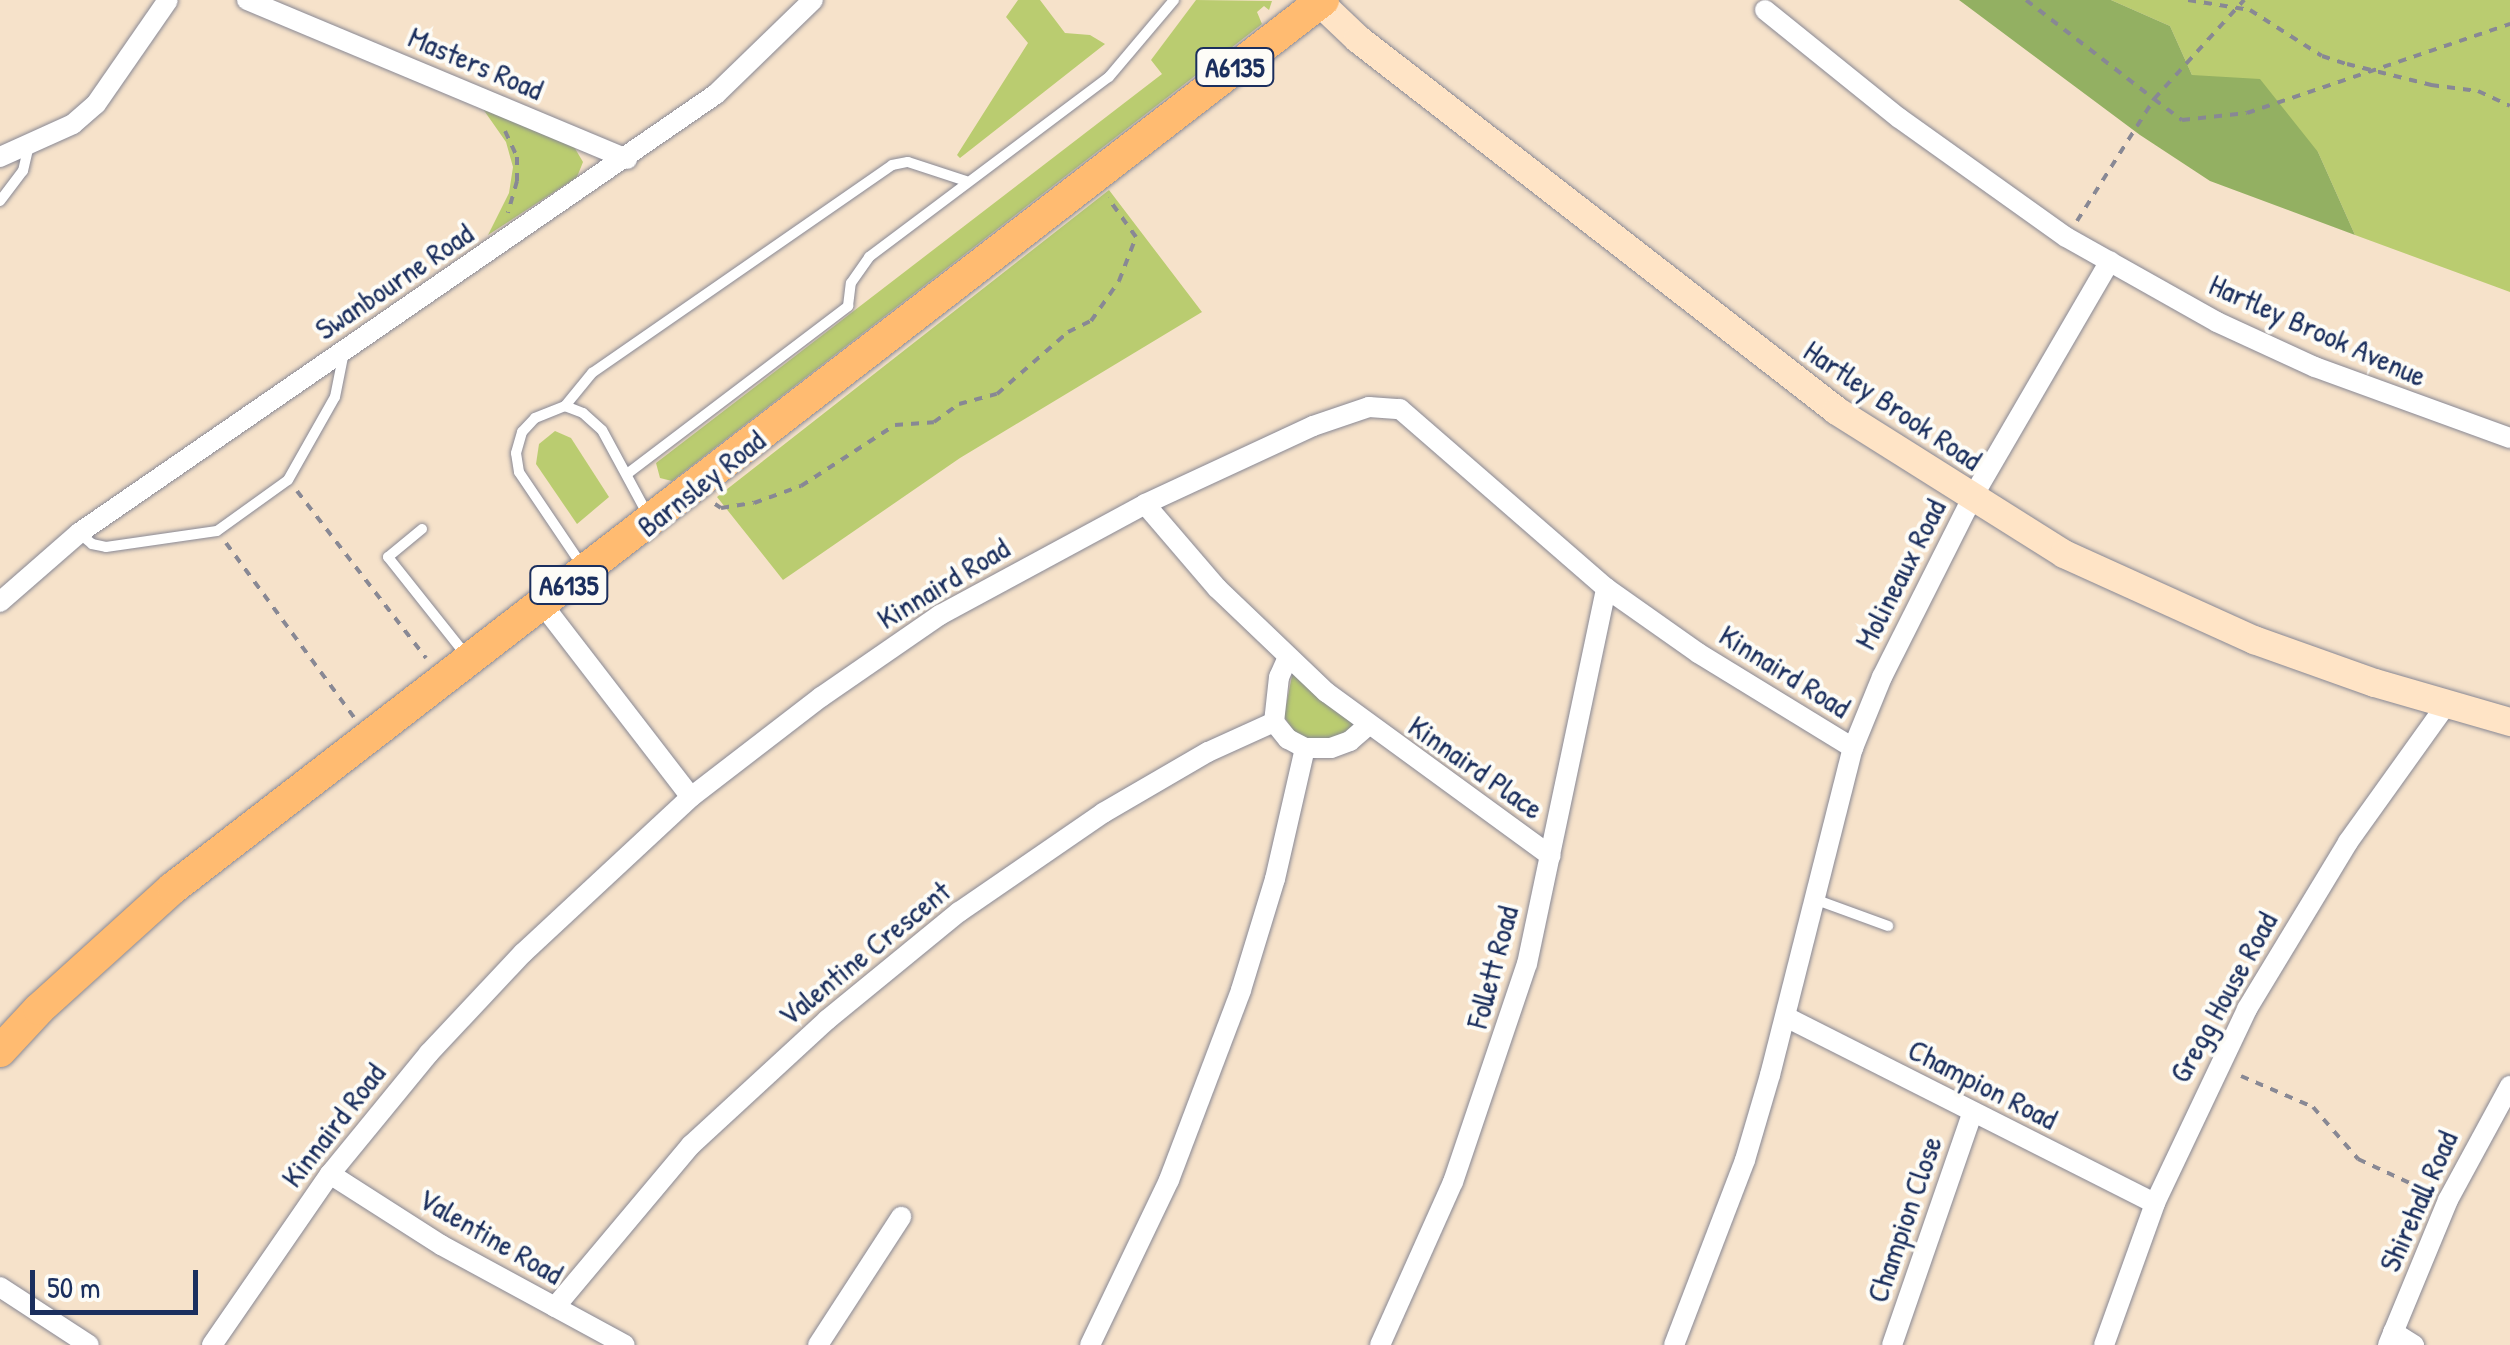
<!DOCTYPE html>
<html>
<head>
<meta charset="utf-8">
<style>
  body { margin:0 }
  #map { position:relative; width:2510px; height:1345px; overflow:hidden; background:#f6e2ca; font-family:"Patrick Hand",sans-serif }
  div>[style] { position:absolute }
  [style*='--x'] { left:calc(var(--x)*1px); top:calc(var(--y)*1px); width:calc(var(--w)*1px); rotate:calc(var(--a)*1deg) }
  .green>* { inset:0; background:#bacc70 }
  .forest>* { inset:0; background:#93b062 }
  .path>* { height:4px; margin-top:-2px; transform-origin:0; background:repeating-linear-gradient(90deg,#888894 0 8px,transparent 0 16px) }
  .roads { filter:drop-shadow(0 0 2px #888894) drop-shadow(0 0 2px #888894) }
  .lane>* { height:10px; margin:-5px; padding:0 5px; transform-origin:5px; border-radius:5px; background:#fff }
  .street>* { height:20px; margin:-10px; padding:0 10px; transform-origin:10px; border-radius:10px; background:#fff }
  .secondary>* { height:28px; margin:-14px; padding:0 14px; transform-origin:14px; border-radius:14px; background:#ffe4c6 }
  .primary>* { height:32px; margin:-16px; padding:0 16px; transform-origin:16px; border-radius:16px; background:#ffbb71 }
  span { translate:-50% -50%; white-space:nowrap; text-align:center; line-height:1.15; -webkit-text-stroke:8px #fdfcf7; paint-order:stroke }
  .shield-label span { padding:2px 8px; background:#fdfcf7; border:2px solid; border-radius:8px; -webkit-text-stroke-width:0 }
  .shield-label { font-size:28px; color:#1b2f5e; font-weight:700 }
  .street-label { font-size:30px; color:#1b2f5e }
  .scale { position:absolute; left:30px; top:1270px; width:168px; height:45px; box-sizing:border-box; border:5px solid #1b2f5e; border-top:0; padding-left:12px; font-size:30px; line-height:35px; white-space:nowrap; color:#1b2f5e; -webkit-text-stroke:8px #fdfcf7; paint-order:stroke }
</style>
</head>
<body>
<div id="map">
  <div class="green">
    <div style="clip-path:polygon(1018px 0,1040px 0,1065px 33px,1090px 35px,1105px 44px,960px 158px,957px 155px,1028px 43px,1006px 17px)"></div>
    <div style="clip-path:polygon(1196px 0,1272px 1px,1269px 10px,1264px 6px,1257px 12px,1262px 24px,672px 481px,660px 478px,656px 463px,1162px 74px,1151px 60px)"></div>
    <div style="clip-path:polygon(2111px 0,2510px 0,2510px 292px,2355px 235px,2318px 152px,2192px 75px,2170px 26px)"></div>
    <div style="clip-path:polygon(483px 109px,570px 140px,583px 162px,577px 177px,488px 235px,509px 193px,513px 167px,506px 142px)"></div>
    <div style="clip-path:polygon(1109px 190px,1202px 312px,960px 458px,783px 580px,717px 497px)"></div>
    <div style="clip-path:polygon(555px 431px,571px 438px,609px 497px,577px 524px,536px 464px,539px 444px)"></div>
    <div style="clip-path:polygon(1293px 671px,1358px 726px,1339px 739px,1316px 743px,1295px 734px,1284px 716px)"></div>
  </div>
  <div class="forest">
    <div style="clip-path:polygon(1959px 0,2111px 0,2170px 26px,2192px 75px,2260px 79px,2318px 152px,2355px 235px,2210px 181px,2140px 135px)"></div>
  </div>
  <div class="path">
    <div style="--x:2026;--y:0;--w:162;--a:37.7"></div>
    <div style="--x:2154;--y:99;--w:134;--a:-47.7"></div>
    <div style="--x:2188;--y:0;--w:63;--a:9.2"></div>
    <div style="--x:2250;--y:10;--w:85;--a:32.6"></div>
    <div style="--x:2322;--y:56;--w:26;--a:18"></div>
    <div style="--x:2347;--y:64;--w:87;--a:14"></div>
    <div style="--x:2431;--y:85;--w:47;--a:7.3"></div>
    <div style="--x:2478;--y:91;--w:35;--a:25"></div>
    <div style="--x:505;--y:131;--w:29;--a:65"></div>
    <div style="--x:517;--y:157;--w:24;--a:90"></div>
    <div style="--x:517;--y:181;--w:33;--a:106"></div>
    <div style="--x:2077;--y:221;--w:144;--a:-57.7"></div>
    <div style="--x:2154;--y:99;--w:35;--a:37"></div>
    <div style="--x:2182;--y:120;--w:65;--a:-6.1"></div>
    <div style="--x:2247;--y:113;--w:278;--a:-18.7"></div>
    <div style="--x:297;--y:491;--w:211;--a:52.3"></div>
    <div style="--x:715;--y:504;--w:7;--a:34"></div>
    <div style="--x:721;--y:508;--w:33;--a:-9"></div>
    <div style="--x:754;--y:503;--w:50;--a:-19.9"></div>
    <div style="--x:801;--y:486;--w:112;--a:-33"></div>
    <div style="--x:895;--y:425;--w:39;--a:-4"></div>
    <div style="--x:934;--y:422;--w:31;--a:-36"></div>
    <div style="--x:959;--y:404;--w:39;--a:-15"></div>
    <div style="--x:997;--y:394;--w:94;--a:-41.1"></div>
    <div style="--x:1068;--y:332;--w:25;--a:-26"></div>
    <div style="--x:1091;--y:321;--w:49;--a:-55"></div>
    <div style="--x:1119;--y:281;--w:47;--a:-68.9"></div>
    <div style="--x:1136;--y:237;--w:48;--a:-125.7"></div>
    <div style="--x:226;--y:543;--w:216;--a:53.7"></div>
    <div style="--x:2241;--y:1076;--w:78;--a:23.3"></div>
    <div style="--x:2313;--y:1107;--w:69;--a:49.1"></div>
    <div style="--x:2358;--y:1159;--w:78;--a:24.9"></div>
  </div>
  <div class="roads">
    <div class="lane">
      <div style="--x:0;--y:201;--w:38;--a:-53"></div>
      <div style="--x:23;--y:171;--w:26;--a:-77"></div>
      <div style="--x:565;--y:406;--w:43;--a:-50.7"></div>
      <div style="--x:592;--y:373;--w:365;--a:-34.7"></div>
      <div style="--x:892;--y:165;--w:16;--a:-11"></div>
      <div style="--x:908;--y:162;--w:61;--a:18.1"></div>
      <div style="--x:627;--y:474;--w:278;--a:-37.2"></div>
      <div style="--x:848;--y:306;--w:23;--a:-83"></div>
      <div style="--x:851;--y:283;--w:32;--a:-55"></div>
      <div style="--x:869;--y:257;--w:300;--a:-36.9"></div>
      <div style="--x:1109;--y:77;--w:101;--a:-49.8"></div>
      <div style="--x:422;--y:529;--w:44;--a:140.5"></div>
      <div style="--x:388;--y:557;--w:125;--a:51.5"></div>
      <div style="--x:79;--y:533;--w:17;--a:40"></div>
      <div style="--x:92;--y:544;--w:14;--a:12"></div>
      <div style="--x:106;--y:547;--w:112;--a:-8.2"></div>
      <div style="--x:217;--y:531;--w:87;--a:-35.7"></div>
      <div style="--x:288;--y:480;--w:95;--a:-60.5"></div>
      <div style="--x:335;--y:397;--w:46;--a:-78.7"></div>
      <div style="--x:581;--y:564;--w:111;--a:-124"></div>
      <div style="--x:519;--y:472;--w:19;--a:-99"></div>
      <div style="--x:516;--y:453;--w:22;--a:-74"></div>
      <div style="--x:522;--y:432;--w:19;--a:-47"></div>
      <div style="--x:535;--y:418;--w:32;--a:-22"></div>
      <div style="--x:565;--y:406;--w:19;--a:21"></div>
      <div style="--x:583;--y:413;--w:25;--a:42"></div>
      <div style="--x:602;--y:430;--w:99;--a:61.6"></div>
      <div style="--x:1814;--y:899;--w:79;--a:20"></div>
    </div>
    <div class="street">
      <div style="--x:247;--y:0;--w:412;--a:22.7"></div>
      <div style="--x:1765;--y:10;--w:172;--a:38.9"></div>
      <div style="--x:1899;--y:118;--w:205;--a:35.5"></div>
      <div style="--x:2066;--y:237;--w:173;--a:29.4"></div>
      <div style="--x:2217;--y:322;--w:108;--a:24.7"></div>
      <div style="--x:2315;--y:367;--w:208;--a:20"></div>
      <div style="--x:0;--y:157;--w:80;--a:-24.3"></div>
      <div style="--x:73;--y:124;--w:30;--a:-41"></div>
      <div style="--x:96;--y:104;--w:126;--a:-55.3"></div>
      <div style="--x:1145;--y:504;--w:111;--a:49.4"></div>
      <div style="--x:1217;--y:588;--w:151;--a:43.7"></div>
      <div style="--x:1326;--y:692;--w:278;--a:36.1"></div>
      <div style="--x:0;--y:602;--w:105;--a:-41.1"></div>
      <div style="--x:79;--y:533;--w:774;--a:-34.57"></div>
      <div style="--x:716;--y:94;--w:135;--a:-44.1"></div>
      <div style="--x:543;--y:605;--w:242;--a:52.4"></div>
      <div style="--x:1288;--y:657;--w:22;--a:114"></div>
      <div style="--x:1279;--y:677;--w:45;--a:96.3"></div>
      <div style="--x:1274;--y:722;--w:22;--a:51"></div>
      <div style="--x:1288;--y:739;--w:19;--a:28"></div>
      <div style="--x:1305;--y:748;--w:26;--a:0"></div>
      <div style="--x:1331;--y:748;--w:20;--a:-20"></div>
      <div style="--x:1350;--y:741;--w:23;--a:-41"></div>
      <div style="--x:1786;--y:1017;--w:413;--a:26.8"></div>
      <div style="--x:330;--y:1174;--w:132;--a:32.6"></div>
      <div style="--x:441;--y:1245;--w:209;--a:28.5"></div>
      <div style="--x:0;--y:1287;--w:106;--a:33.1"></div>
      <div style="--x:555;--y:1307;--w:212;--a:-50"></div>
      <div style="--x:691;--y:1145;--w:185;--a:-42.6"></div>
      <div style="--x:827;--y:1020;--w:171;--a:-39.3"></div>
      <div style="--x:959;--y:912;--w:175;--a:-34.5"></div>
      <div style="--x:1103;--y:813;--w:121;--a:-30.2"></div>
      <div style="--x:1208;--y:752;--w:72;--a:-24.4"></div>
      <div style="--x:2393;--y:1332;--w:25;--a:32"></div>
      <div style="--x:212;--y:1345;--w:208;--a:-55.4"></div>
      <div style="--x:330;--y:1174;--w:156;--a:-50.7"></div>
      <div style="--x:429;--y:1053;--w:137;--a:-46.8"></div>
      <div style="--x:523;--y:953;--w:229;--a:-42.9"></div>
      <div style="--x:691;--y:797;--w:164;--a:-37.6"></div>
      <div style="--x:821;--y:697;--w:145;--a:-34.6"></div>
      <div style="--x:940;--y:615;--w:233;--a:-28.4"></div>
      <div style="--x:1145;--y:504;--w:185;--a:-24.9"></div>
      <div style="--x:1313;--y:426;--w:59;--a:-18.7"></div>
      <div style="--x:1369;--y:407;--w:31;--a:4"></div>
      <div style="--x:1400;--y:409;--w:273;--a:41"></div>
      <div style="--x:1606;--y:588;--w:113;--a:35.2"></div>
      <div style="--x:1698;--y:653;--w:182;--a:31.5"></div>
      <div style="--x:818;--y:1345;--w:153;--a:-57"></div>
      <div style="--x:1090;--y:1345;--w:183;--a:-64.4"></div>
      <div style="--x:1169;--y:1180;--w:203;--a:-69.2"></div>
      <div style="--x:1241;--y:990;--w:116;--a:-73"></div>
      <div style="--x:1275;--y:879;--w:134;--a:-77.1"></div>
      <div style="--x:1380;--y:1345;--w:179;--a:-65.9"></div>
      <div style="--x:1453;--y:1182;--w:230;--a:-71.3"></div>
      <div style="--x:1527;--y:964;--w:384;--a:-78.1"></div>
      <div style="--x:1674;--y:1345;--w:198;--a:-69"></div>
      <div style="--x:1745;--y:1160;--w:89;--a:-73.6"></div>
      <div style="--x:1770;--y:1075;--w:337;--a:-75.8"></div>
      <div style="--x:1853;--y:748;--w:77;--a:-67.8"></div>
      <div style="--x:1882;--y:677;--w:200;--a:-63.3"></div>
      <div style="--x:1972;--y:498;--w:274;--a:-59.8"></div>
      <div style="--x:1892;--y:1345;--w:244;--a:-70.9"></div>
      <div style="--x:2104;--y:1345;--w:151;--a:-70.2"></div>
      <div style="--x:2155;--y:1203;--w:215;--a:-64.6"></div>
      <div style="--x:2247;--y:1009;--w:195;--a:-58.8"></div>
      <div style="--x:2348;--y:842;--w:168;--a:-54.4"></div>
      <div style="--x:2388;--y:1345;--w:157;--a:-67.5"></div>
      <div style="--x:2448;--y:1200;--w:130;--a:-61.5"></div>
    </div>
    <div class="secondary">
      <div style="--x:1317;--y:0;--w:57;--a:43.6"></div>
      <div style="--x:1358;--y:39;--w:606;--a:37.83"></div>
      <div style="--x:1837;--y:411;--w:268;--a:32.2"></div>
      <div style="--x:2064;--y:554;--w:209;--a:24.4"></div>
      <div style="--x:2254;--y:640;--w:128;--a:19.6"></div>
      <div style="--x:2375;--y:683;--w:141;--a:16.1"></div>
    </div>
    <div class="primary">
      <div style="--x:0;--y:1051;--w:57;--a:-47.1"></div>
      <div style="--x:39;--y:1009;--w:181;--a:-42.1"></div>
      <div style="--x:173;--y:888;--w:1453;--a:-37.67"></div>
    </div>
  </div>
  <div class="shield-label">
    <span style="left:1235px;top:67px">A6135</span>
    <span style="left:569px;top:585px">A6135</span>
  </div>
  <div class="street-label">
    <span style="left:476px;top:63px;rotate:23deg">Masters Road</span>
    <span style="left:394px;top:281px;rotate:-34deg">Swanbourne Road</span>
    <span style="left:2318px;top:330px;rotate:24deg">Hartley Brook Avenue</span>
    <span style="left:1893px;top:405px;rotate:34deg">Hartley Brook Road</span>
    <span style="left:701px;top:483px;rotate:-38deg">Barnsley Road</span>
    <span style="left:1900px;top:574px;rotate:-63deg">Molineaux Road</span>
    <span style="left:943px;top:583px;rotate:-31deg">Kinnaird Road</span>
    <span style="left:1785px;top:671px;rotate:32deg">Kinnaird Road</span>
    <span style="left:1476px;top:767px;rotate:35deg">Kinnaird Place</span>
    <span style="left:864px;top:953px;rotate:-39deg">Valentine Crescent</span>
    <span style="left:1492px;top:967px;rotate:-75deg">Follett Road</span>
    <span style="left:2223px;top:997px;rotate:-61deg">Gregg House Road</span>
    <span style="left:1983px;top:1084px;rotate:27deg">Champion Road</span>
    <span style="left:333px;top:1125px;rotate:-52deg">Kinnaird Road</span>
    <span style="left:2418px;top:1201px;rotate:-66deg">Shirehall Road</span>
    <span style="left:1904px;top:1219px;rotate:-71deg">Champion Close</span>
    <span style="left:491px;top:1236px;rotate:30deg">Valentine Road</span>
  </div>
  <div class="scale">50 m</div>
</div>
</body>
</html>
